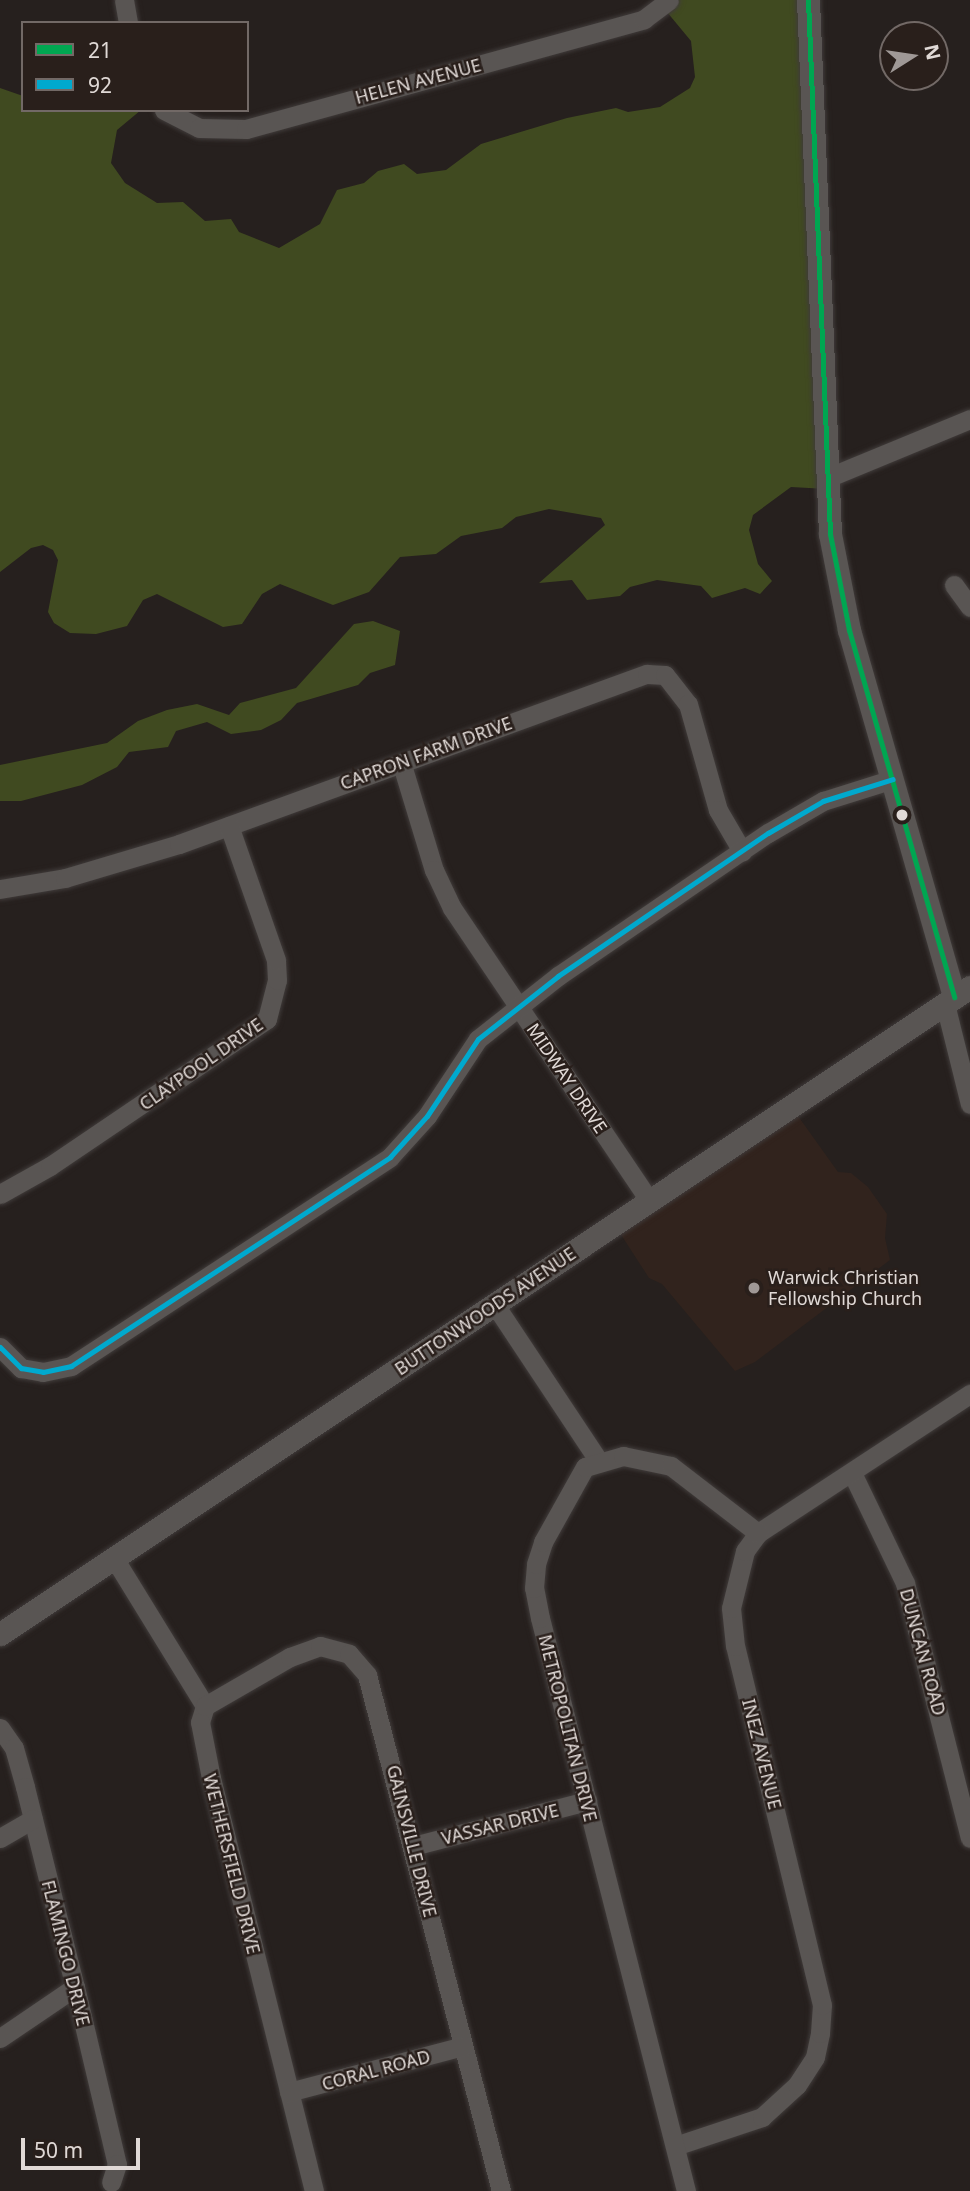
<!DOCTYPE html>
<html>
<head>
<meta charset="utf-8">
<style>
  body { margin:0 }
  #map { position:relative; width:970px; height:2191px; overflow:hidden; background:#26201e; font-family:"Noto Sans",sans-serif }
  div>[style] { position:absolute }
  [style*='--x'] { left:calc(var(--x)*1px); top:calc(var(--y)*1px); width:calc(var(--w)*1px); rotate:calc(var(--a)*1deg) }
  .built>* { inset:0; background:#31231d }
  .forest>* { inset:0; background:#404a20 }
  .roads { filter:drop-shadow(0 0 2px #403b3a) drop-shadow(0 0 2px #403b3a) }
  .minor>* { height:19px; margin:-9.5px; padding:0 9.5px; transform-origin:9.5px; border-radius:9.5px; background:#595553 }
  .tertiary>* { height:23px; margin:-11.5px; padding:0 11.5px; transform-origin:11.5px; border-radius:11.5px; background:#595553 }
  .bus-1>* { height:5px; margin:-2.5px; padding:0 2.5px; transform-origin:2.5px; border-radius:2.5px; background:#00a651 }
  .bus-2>* { height:5px; margin:-2.5px; padding:0 2.5px; transform-origin:2.5px; border-radius:2.5px; background:#00a9ce }
  .dots>* { width:19px; height:19px; translate:-50% -50%; box-sizing:border-box; border:4px solid #291f1b; border-radius:50% }
  span { translate:-50% -50%; white-space:nowrap; text-align:center; line-height:1.15; -webkit-text-stroke:5px #291f1b; paint-order:stroke }
  .street-label { font-size:18px; color:#e0d9d6 }
  .poi-label { font-size:18px; color:#e0d9d6 }
  .left { translate:0 -50%; text-align:left }
  .legend { position:absolute; left:21px; top:21px; width:228px; height:91px; box-sizing:border-box; background:#291f1b; border:2px solid #726966; margin:0; padding:9px 12px; list-style:none; font-size:21px; color:#e0d9d6 }
  .legend li { display:flex; align-items:center; gap:14px; height:35px }
  .legend b { width:35px; border:2px solid #726966 }
  .north { position:absolute; left:879px; top:21px; width:70px; height:70px; box-sizing:border-box; background:#291f1b; border:2px solid #726966; border-radius:50%; rotate:78deg; font-size:19px; font-weight:700; line-height:28px; text-align:center; color:#e0d9d6 }
  .north::after { content:''; display:block; margin:auto; width:24px; height:32px; background:#9f9896; clip-path:polygon(50% 0,100% 100%,50% 72%,0 100%) }
  .scale { position:absolute; left:21px; top:2138px; width:119px; height:32px; box-sizing:border-box; border:4px solid #e0d9d6; border-top:0; padding-left:9px; font-size:21px; line-height:24px; white-space:nowrap; color:#e0d9d6; -webkit-text-stroke:5px #291f1b; paint-order:stroke }
</style>
</head>
<body>
<div id="map">
  <div class="built">
    <div style="clip-path:polygon(793px 1109px,838px 1172px,851px 1173px,868px 1187px,887px 1214px,885px 1238px,890px 1260px,755px 1362px,735px 1371px,662px 1284px,649px 1278px,616px 1227px)"></div>
  </div>
  <div class="forest">
    <div style="clip-path:polygon(665px 0,810px 0,827px 489px,791px 487px,753px 515px,749px 530px,758px 564px,772px 581px,760px 594px,745px 588px,712px 598px,701px 586px,657px 580px,630px 587px,620px 596px,587px 600px,572px 580px,539px 583px,605px 525px,601px 518px,549px 509px,516px 517px,502px 528px,461px 536px,436px 554px,400px 557px,369px 592px,333px 605px,280px 584px,262px 594px,242px 624px,223px 627px,157px 594px,143px 600px,127px 626px,96px 634px,70px 633px,54px 623px,48px 612px,58px 560px,53px 550px,43px 545px,31px 548px,0 572px,0 88px,23px 96px,23px 110px,141px 110px,117px 130px,111px 163px,125px 183px,157px 203px,183px 202px,205px 221px,231px 219px,239px 232px,279px 248px,320px 224px,337px 190px,364px 183px,378px 171px,404px 164px,417px 174px,446px 170px,481px 144px,567px 118px,616px 108px,628px 112px,660px 107px,690px 88px,695px 77px,691px 41px,662px 6px)"></div>
    <div style="clip-path:polygon(373px 621px,400px 631px,395px 665px,370px 673px,358px 685px,297px 703px,281px 720px,261px 730px,231px 734px,207px 722px,176px 731px,168px 747px,129px 752px,117px 767px,82px 785px,21px 801px,0 801px,0 765px,107px 743px,138px 721px,167px 710px,197px 704px,229px 715px,240px 703px,296px 688px,354px 624px)"></div>
  </div>
  <div class="roads">
    <div class="minor">
      <div style="--x:124;--y:0;--w:23;--a:80"></div>
      <div style="--x:164;--y:110;--w:39;--a:27"></div>
      <div style="--x:199;--y:128;--w:47;--a:1.2"></div>
      <div style="--x:246;--y:129;--w:413;--a:-15.4"></div>
      <div style="--x:644;--y:19;--w:31;--a:-37"></div>
      <div style="--x:827;--y:478;--w:155;--a:-22.4"></div>
      <div style="--x:954;--y:585;--w:27;--a:54"></div>
      <div style="--x:402;--y:765;--w:110;--a:73.1"></div>
      <div style="--x:434;--y:870;--w:42;--a:64.7"></div>
      <div style="--x:452;--y:908;--w:352;--a:56"></div>
      <div style="--x:0;--y:889;--w:66;--a:-9.6"></div>
      <div style="--x:65;--y:878;--w:119;--a:-16.6"></div>
      <div style="--x:179;--y:844;--w:498;--a:-20"></div>
      <div style="--x:647;--y:674;--w:18;--a:3"></div>
      <div style="--x:665;--y:675;--w:37;--a:52"></div>
      <div style="--x:688;--y:704;--w:110;--a:74.2"></div>
      <div style="--x:718;--y:810;--w:48;--a:59.7"></div>
      <div style="--x:945;--y:1004;--w:103;--a:76"></div>
      <div style="--x:0;--y:1194;--w:57;--a:-29.2"></div>
      <div style="--x:50;--y:1166;--w:262;--a:-34.1"></div>
      <div style="--x:267;--y:1019;--w:40;--a:-75.6"></div>
      <div style="--x:277;--y:980;--w:20;--a:-93"></div>
      <div style="--x:276;--y:960;--w:142;--a:-109.3"></div>
      <div style="--x:495;--y:1305;--w:186;--a:56.4"></div>
      <div style="--x:0;--y:1347;--w:30;--a:45"></div>
      <div style="--x:21;--y:1368;--w:22;--a:10"></div>
      <div style="--x:43;--y:1372;--w:29;--a:-12"></div>
      <div style="--x:71;--y:1366;--w:381;--a:-33.2"></div>
      <div style="--x:390;--y:1157;--w:55;--a:-47.9"></div>
      <div style="--x:427;--y:1116;--w:92;--a:-56.5"></div>
      <div style="--x:478;--y:1039;--w:102;--a:-38.2"></div>
      <div style="--x:558;--y:976;--w:254;--a:-34.3"></div>
      <div style="--x:768;--y:833;--w:64;--a:-30.2"></div>
      <div style="--x:823;--y:801;--w:73;--a:-17.4"></div>
      <div style="--x:853;--y:1475;--w:120;--a:64.3"></div>
      <div style="--x:905;--y:1583;--w:263;--a:75.7"></div>
      <div style="--x:114;--y:1558;--w:174;--a:58.4"></div>
      <div style="--x:205;--y:1706;--w:17;--a:107"></div>
      <div style="--x:200;--y:1722;--w:57;--a:78.9"></div>
      <div style="--x:211;--y:1778;--w:426;--a:76"></div>
      <div style="--x:205;--y:1706;--w:98;--a:-30"></div>
      <div style="--x:290;--y:1657;--w:32;--a:-20"></div>
      <div style="--x:320;--y:1646;--w:30;--a:15"></div>
      <div style="--x:349;--y:1654;--w:28;--a:49"></div>
      <div style="--x:367;--y:1675;--w:533;--a:75.44"></div>
      <div style="--x:0;--y:1728;--w:24;--a:55"></div>
      <div style="--x:14;--y:1748;--w:41;--a:74.2"></div>
      <div style="--x:25;--y:1787;--w:206;--a:76"></div>
      <div style="--x:75;--y:1987;--w:182;--a:76.7"></div>
      <div style="--x:117;--y:2164;--w:19;--a:108"></div>
      <div style="--x:0;--y:1838;--w:38;--a:-30"></div>
      <div style="--x:413;--y:1846;--w:180;--a:-14.5"></div>
      <div style="--x:0;--y:2038;--w:91;--a:-34.2"></div>
      <div style="--x:289;--y:2092;--w:180;--a:-14.8"></div>
      <div style="--x:675;--y:2146;--w:92;--a:-18.4"></div>
      <div style="--x:762;--y:2117;--w:47;--a:-42.4"></div>
      <div style="--x:797;--y:2085;--w:33;--a:-57"></div>
      <div style="--x:815;--y:2057;--w:25;--a:-78"></div>
      <div style="--x:820;--y:2033;--w:28;--a:-86"></div>
      <div style="--x:822;--y:2005;--w:369;--a:-103.6"></div>
      <div style="--x:735;--y:1646;--w:38;--a:-96"></div>
      <div style="--x:731;--y:1608;--w:59;--a:-76.2"></div>
      <div style="--x:745;--y:1551;--w:22;--a:-54"></div>
      <div style="--x:758;--y:1533;--w:254;--a:-33.3"></div>
      <div style="--x:686;--y:2191;--w:591;--a:-104.29"></div>
      <div style="--x:540;--y:1618;--w:31;--a:-101"></div>
      <div style="--x:534;--y:1588;--w:24;--a:-85"></div>
      <div style="--x:536;--y:1564;--w:23;--a:-72"></div>
      <div style="--x:543;--y:1542;--w:86;--a:-60.8"></div>
      <div style="--x:585;--y:1467;--w:40;--a:-16"></div>
      <div style="--x:623;--y:1456;--w:49;--a:11.8"></div>
      <div style="--x:671;--y:1466;--w:110;--a:37.6"></div>
    </div>
    <div class="tertiary">
      <div style="--x:808;--y:0;--w:534;--a:87.64"></div>
      <div style="--x:830;--y:534;--w:98;--a:78.8"></div>
      <div style="--x:849;--y:630;--w:382;--a:74"></div>
      <div style="--x:0;--y:1634;--w:1166;--a:-33.7"></div>
    </div>
  </div>
  <div class="bus-1">
    <div style="--x:808;--y:0;--w:534;--a:87.64"></div>
    <div style="--x:830;--y:534;--w:98;--a:78.8"></div>
    <div style="--x:849;--y:630;--w:382;--a:74"></div>
  </div>
  <div class="bus-2">
    <div style="--x:0;--y:1347;--w:30;--a:45"></div>
    <div style="--x:21;--y:1368;--w:22;--a:10"></div>
    <div style="--x:43;--y:1372;--w:29;--a:-12"></div>
    <div style="--x:71;--y:1366;--w:381;--a:-33.2"></div>
    <div style="--x:390;--y:1157;--w:55;--a:-47.9"></div>
    <div style="--x:427;--y:1116;--w:92;--a:-56.5"></div>
    <div style="--x:478;--y:1039;--w:102;--a:-38.2"></div>
    <div style="--x:558;--y:976;--w:254;--a:-34.3"></div>
    <div style="--x:768;--y:833;--w:64;--a:-30.2"></div>
    <div style="--x:823;--y:801;--w:73;--a:-17.4"></div>
  </div>
  <div class="dots">
    <div style="left:902px;top:815px;background:#e0d9d6"></div>
    <div style="left:754px;top:1288px;background:#9f9896"></div>
  </div>
  <div class="street-label">
    <span style="left:418px;top:81px;rotate:-15deg">HELEN AVENUE</span>
    <span style="left:426px;top:753px;rotate:-20deg">CAPRON FARM DRIVE</span>
    <span style="left:201px;top:1064px;rotate:-35deg">CLAYPOOL DRIVE</span>
    <span style="left:567px;top:1078px;rotate:56deg">MIDWAY DRIVE</span>
    <span style="left:485px;top:1311px;rotate:-34deg">BUTTONWOODS AVENUE</span>
    <span style="left:923px;top:1652px;rotate:75deg">DUNCAN ROAD</span>
    <span style="left:568px;top:1728px;rotate:76deg">METROPOLITAN DRIVE</span>
    <span style="left:762px;top:1754px;rotate:76deg">INEZ AVENUE</span>
    <span style="left:500px;top:1824px;rotate:-14deg">VASSAR DRIVE</span>
    <span style="left:412px;top:1841px;rotate:76deg">GAINSVILLE DRIVE</span>
    <span style="left:232px;top:1864px;rotate:76deg">WETHERSFIELD DRIVE</span>
    <span style="left:66px;top:1953px;rotate:76deg">FLAMINGO DRIVE</span>
    <span style="left:376px;top:2070px;rotate:-15deg">CORAL ROAD</span>
  </div>
  <div class="poi-label">
    <span class="left" style="left:768px;top:1288px">Warwick Christian<br>Fellowship Church</span>
  </div>
  <ul class="legend">
  <li><b style="height:9px;background:#00a651"></b>21</li>
  <li><b style="height:9px;background:#00a9ce"></b>92</li>
  </ul>
  <div class="north">N</div>
  <div class="scale">50 m</div>
</div>
</body>
</html>
